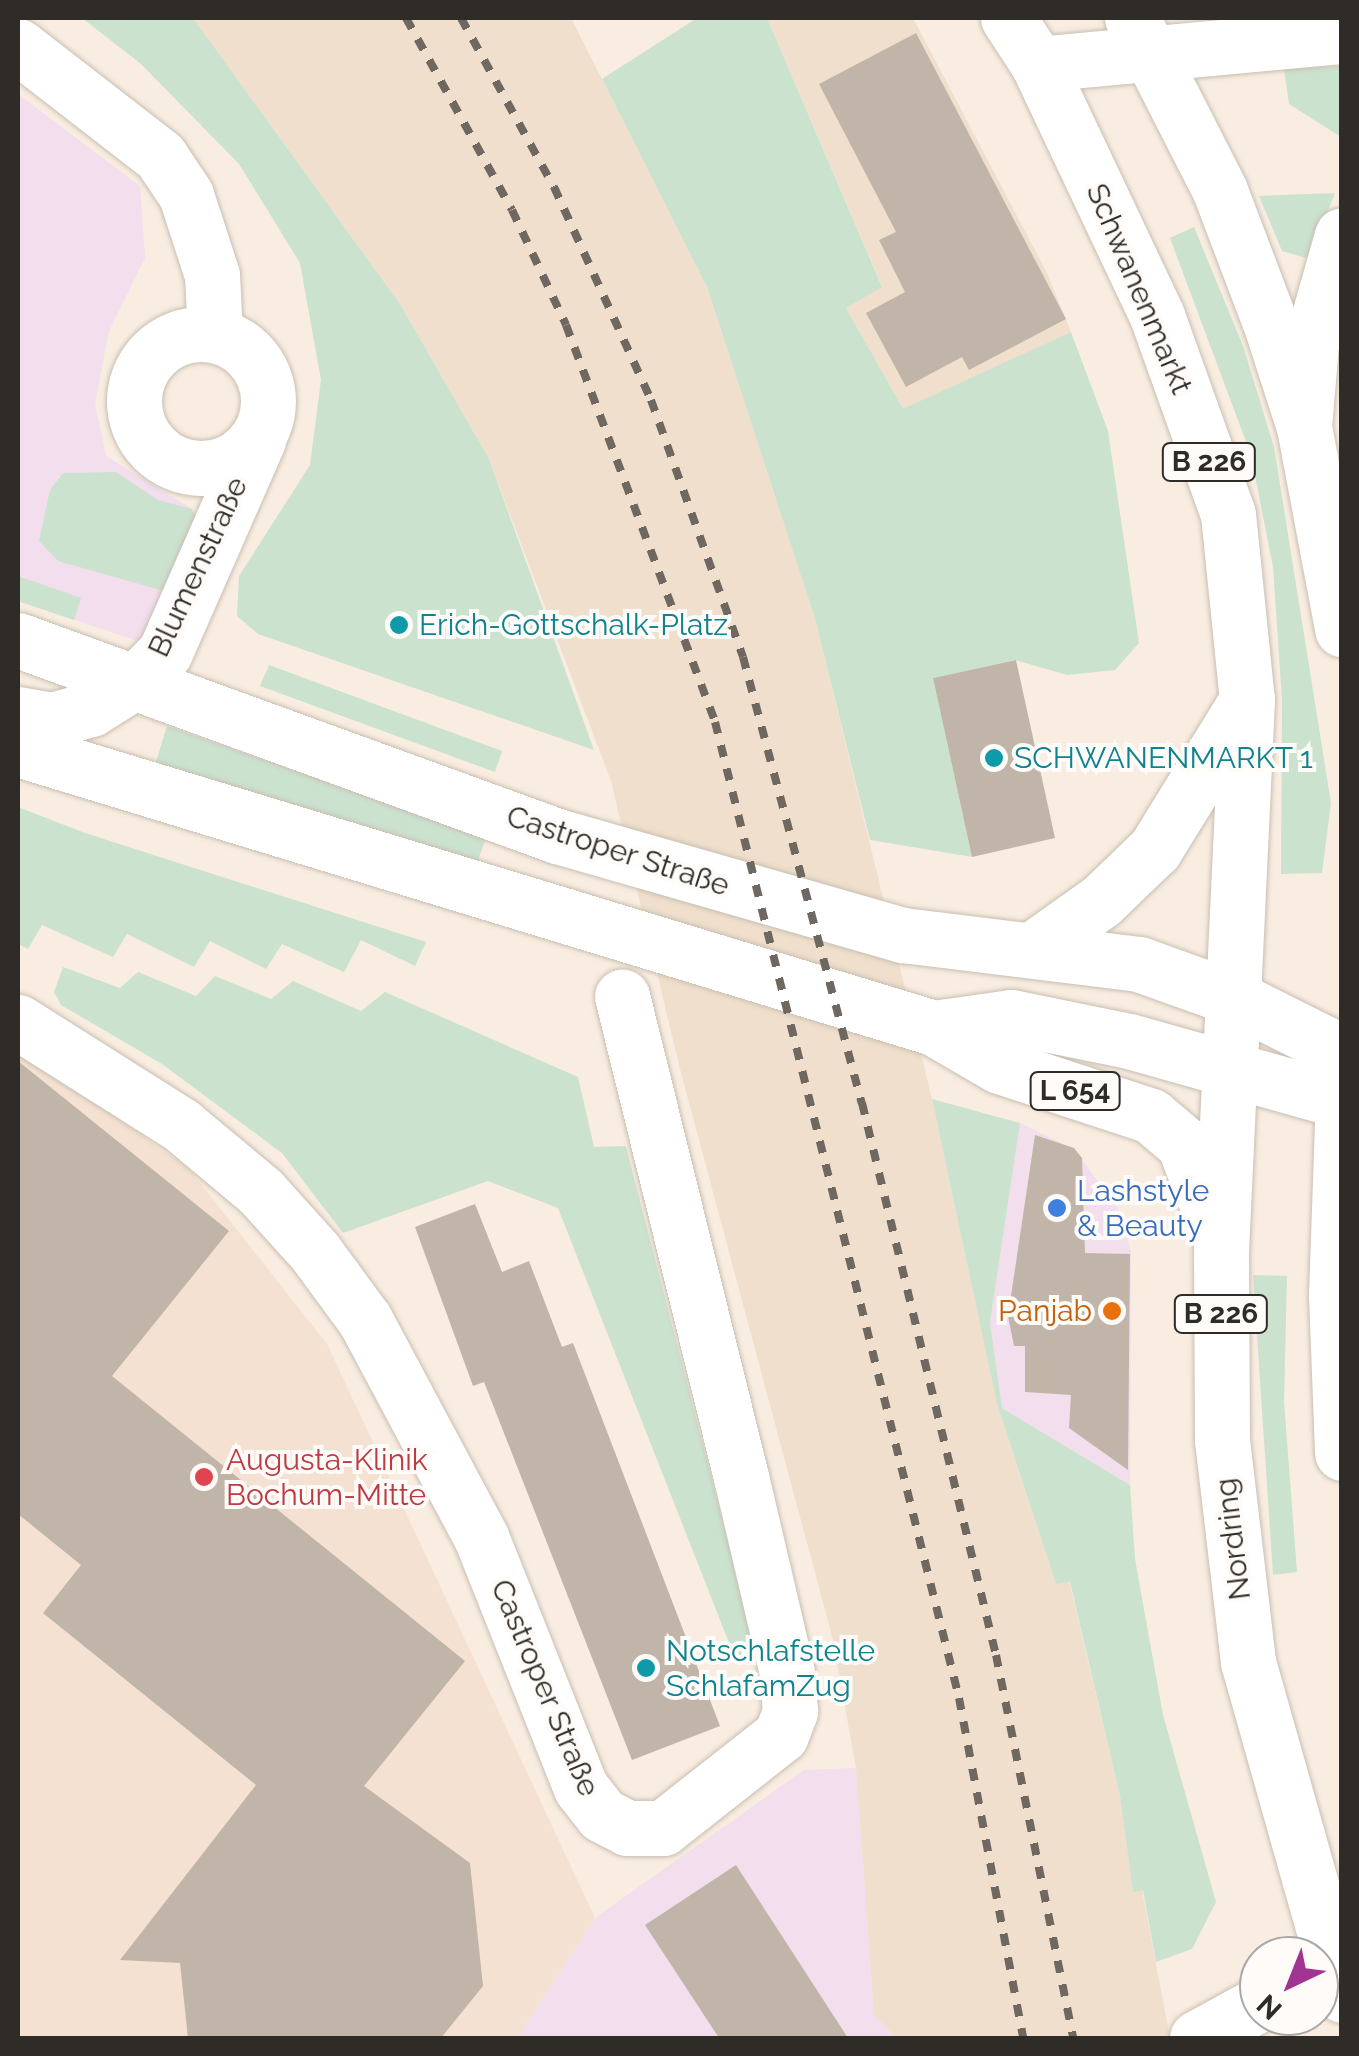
<!DOCTYPE html>
<html>
<head>
<meta charset="utf-8">
<style>
  body { margin:0 }
  #map { position:relative; width:1359px; height:2056px; overflow:hidden; background:#f8ede0; font-family:Raleway,sans-serif }
  div>[style] { position:absolute }
  [style*='--x'] { left:calc(var(--x)*1px); top:calc(var(--y)*1px); width:calc(var(--w)*1px); rotate:calc(var(--a)*1deg) }
  .commercial>* { inset:0; background:#f2deed }
  .built>* { inset:0; background:#efdfcc }
  .medical>* { inset:0; background:#f4e1d1 }
  .green>* { inset:0; background:#cbe2cf }
  .building>* { inset:0; background:#c1b5a9 }
  .roads { filter:drop-shadow(0 0 2px #c8beb1) drop-shadow(0 0 2px #c8beb1) }
  .street>* { height:55px; margin:-27.5px; padding:0 27.5px; transform-origin:27.5px; border-radius:27.5px; background:#fff }
  .street>.ring { margin:-27.5px; padding:0; box-sizing:content-box; background:none; border:55px solid #fff; border-radius:50% }
  .secondary>* { height:55px; margin:-27.5px; padding:0 27.5px; transform-origin:27.5px; border-radius:27.5px; background:#fff }
  .primary>* { height:55px; margin:-27.5px; padding:0 27.5px; transform-origin:27.5px; border-radius:27.5px; background:#fff }
  .rail>* { height:8px; margin-top:-4px; transform-origin:0; background:repeating-linear-gradient(90deg,#6e6860 0 12px,transparent 0 24px) }
  .dots>* { width:28px; height:28px; translate:-50% -50%; box-sizing:border-box; border:5px solid #fefbf9; border-radius:50% }
  span { translate:-50% -50%; white-space:nowrap; text-align:center; line-height:1.15; -webkit-text-stroke:8px #fefbf9; paint-order:stroke }
  .shield-label span { padding:2px 8px; background:#fefbf9; border:2px solid; border-radius:8px; -webkit-text-stroke-width:0 }
  .shield-label { font-size:28px; color:#2f2b26; font-weight:700 }
  .street-label { font-size:30px; color:#2f2b26 }
  .culture-label { font-size:30px; color:#0d838f }
  .left { translate:0 -50%; text-align:left }
  .shop-label { font-size:30px; color:#366cbe }
  .food-label { font-size:30px; color:#c56008 }
  .right { translate:-100% -50%; text-align:right }
  .health-label { font-size:30px; color:#be3a42 }
  .frame { position:absolute; inset:0; border:20px solid #2f2b26; pointer-events:none }
  .north { position:absolute; left:1239px; top:1936px; width:100px; height:100px; box-sizing:border-box; background:#fefbf9; border:2px solid #aba8a5; border-radius:50%; rotate:223deg; font-size:28px; font-weight:700; line-height:40px; text-align:center; color:#2f2b26 }
  .north::after { content:''; display:block; margin:auto; width:35px; height:45px; background:#a13391; clip-path:polygon(50% 0,100% 100%,50% 72%,0 100%) }
</style>
</head>
<body>
<div id="map">
  <div class="commercial">
    <div style="clip-path:polygon(18px 94px,140px 186px,145px 258px,109px 331px,95px 404px,106px 456px,192px 509px,198px 519px,141px 642px,18px 601px)"></div>
    <div style="clip-path:polygon(1020px 1123px,1074px 1149px,1122px 1214px,1131px 1253px,1130px 1485px,1002px 1408px,990px 1322px)"></div>
    <div style="clip-path:polygon(856px 1768px,874px 2015px,897px 2038px,517px 2038px,595px 1918px,804px 1770px)"></div>
  </div>
  <div class="built">
    <div style="clip-path:polygon(193px 18px,571px 18px,707px 287px,815px 619px,932px 1099px,997px 1404px,1056px 1584px,1069px 1581px,1120px 1796px,1133px 1891px,1142px 1890px,1170px 2038px,897px 2038px,874px 2015px,856px 1768px,833px 1640px,680px 1069px,611px 781px,489px 459px,400px 304px)"></div>
    <div style="clip-path:polygon(767px 18px,913px 18px,1047px 273px,1071px 332px,903px 410px,846px 308px,882px 286px)"></div>
  </div>
  <div class="medical">
    <div style="clip-path:polygon(18px 1048px,189px 1169px,327px 1344px,595px 1918px,517px 2038px,18px 2038px)"></div>
  </div>
  <div class="green">
    <div style="clip-path:polygon(82px 18px,193px 18px,400px 304px,489px 459px,594px 750px,258px 634px,237px 616px,239px 576px,310px 465px,321px 380px,300px 263px,239px 164px,141px 64px)"></div>
    <div style="clip-path:polygon(697px 18px,767px 18px,882px 287px,846px 308px,903px 409px,1071px 332px,1108px 431px,1139px 643px,1115px 670px,1067px 675px,1015px 660px,933px 678px,972px 857px,870px 840px,815px 619px,707px 287px,602px 79px)"></div>
    <div style="clip-path:polygon(1341px 66px,1341px 137px,1289px 104px,1284px 69px)"></div>
    <div style="clip-path:polygon(1335px 193px,1312px 251px,1306px 258px,1282px 251px,1259px 196px)"></div>
    <div style="clip-path:polygon(1194px 227px,1243px 346px,1274px 447px,1331px 803px,1322px 873px,1281px 874px,1282px 700px,1273px 567px,1251px 455px,1170px 238px)"></div>
    <div style="clip-path:polygon(116px 472px,158px 500px,192px 509px,198px 519px,164px 591px,58px 561px,39px 541px,50px 490px,63px 473px)"></div>
    <div style="clip-path:polygon(18px 576px,81px 598px,74px 620px,18px 601px)"></div>
    <div style="clip-path:polygon(269px 665px,502px 751px,495px 772px,260px 686px)"></div>
    <div style="clip-path:polygon(167px 726px,486px 838px,476px 866px,152px 775px)"></div>
    <div style="clip-path:polygon(18px 807px,85px 833px,426px 942px,415px 966px,361px 940px,344px 972px,282px 944px,266px 969px,210px 941px,194px 967px,127px 934px,113px 957px,42px 925px,28px 949px,18px 944px)"></div>
    <div style="clip-path:polygon(63px 967px,120px 988px,138px 972px,196px 996px,215px 976px,271px 999px,293px 981px,361px 1011px,385px 992px,578px 1077px,594px 1147px,626px 1146px,758px 1659px,737px 1663px,558px 1208px,488px 1181px,343px 1233px,282px 1153px,162px 1064px,61px 1005px,54px 992px)"></div>
    <div style="clip-path:polygon(932px 1099px,1020px 1123px,990px 1322px,1002px 1408px,1130px 1485px,1135px 1559px,1163px 1715px,1216px 1902px,1192px 1949px,1156px 1962px,1143px 1890px,1133px 1892px,1120px 1796px,1070px 1582px,1056px 1584px,997px 1404px)"></div>
    <div style="clip-path:polygon(1253px 1275px,1287px 1276px,1284px 1401px,1297px 1572px,1273px 1575px)"></div>
  </div>
  <div class="building">
    <div style="clip-path:polygon(916px 33px,1066px 319px,969px 370px,962px 357px,906px 387px,866px 313px,905px 292px,879px 240px,896px 232px,819px 84px)"></div>
    <div style="clip-path:polygon(1016px 660px,1055px 838px,972px 857px,933px 678px)"></div>
    <div style="clip-path:polygon(18px 1061px,229px 1231px,112px 1376px,465px 1661px,364px 1786px,470px 1863px,483px 1986px,441px 2038px,188px 2038px,180px 1963px,120px 1960px,256px 1785px,43px 1613px,81px 1565px,18px 1514px)"></div>
    <div style="clip-path:polygon(1035px 1135px,1074px 1148px,1082px 1158px,1085px 1253px,1130px 1254px,1128px 1470px,1069px 1428px,1071px 1395px,1025px 1392px,1025px 1346px,1014px 1346px,1008px 1316px)"></div>
    <div style="clip-path:polygon(475px 1204px,502px 1272px,529px 1261px,562px 1347px,573px 1343px,720px 1726px,632px 1760px,484px 1382px,473px 1386px,415px 1227px)"></div>
    <div style="clip-path:polygon(736px 1865px,848px 2038px,719px 2038px,645px 1925px)"></div>
  </div>
  <div class="roads">
    <div class="street">
      <div style="--x:18;--y:46;--w:180;--a:37.8"></div>
      <div style="--x:160;--y:156;--w:47;--a:56.3"></div>
      <div style="--x:186;--y:195;--w:84;--a:72"></div>
      <div style="--x:212;--y:275;--w:60;--a:87.1"></div>
      <div style="--x:1038;--y:64;--w:305;--a:-5.3"></div>
      <div class="ring" style="left:134px;top:334px;width:79px;height:79px"></div>
      <div style="--x:1304;--y:427;--w:83;--a:-85.2"></div>
      <div style="--x:1311;--y:344;--w:113;--a:-74.1"></div>
      <div style="--x:18;--y:714;--w:35;--a:10"></div>
      <div style="--x:52;--y:720;--w:41;--a:-15.8"></div>
      <div style="--x:91;--y:709;--w:57;--a:-32"></div>
      <div style="--x:139;--y:679;--w:37;--a:-46"></div>
      <div style="--x:165;--y:652;--w:232;--a:-66.3"></div>
      <div style="--x:18;--y:1022;--w:193;--a:32.3"></div>
      <div style="--x:181;--y:1125;--w:104;--a:39.9"></div>
      <div style="--x:261;--y:1192;--w:81;--a:48"></div>
      <div style="--x:315;--y:1252;--w:84;--a:53.7"></div>
      <div style="--x:365;--y:1320;--w:246;--a:61.9"></div>
      <div style="--x:481;--y:1537;--w:270;--a:68.3"></div>
      <div style="--x:581;--y:1788;--w:34;--a:52"></div>
      <div style="--x:602;--y:1815;--w:28;--a:27"></div>
      <div style="--x:627;--y:1828;--w:36;--a:0"></div>
      <div style="--x:663;--y:1828;--w:150;--a:-38.2"></div>
      <div style="--x:781;--y:1735;--w:26;--a:-69"></div>
      <div style="--x:790;--y:1711;--w:38;--a:-95"></div>
      <div style="--x:787;--y:1673;--w:201;--a:-103.2"></div>
      <div style="--x:741;--y:1477;--w:495;--a:-103.9"></div>
    </div>
    <div class="secondary">
      <div style="--x:18;--y:640;--w:574;--a:19.98"></div>
      <div style="--x:557;--y:836;--w:360;--a:16"></div>
      <div style="--x:903;--y:935;--w:238;--a:7"></div>
      <div style="--x:1139;--y:964;--w:101;--a:19.7"></div>
      <div style="--x:1234;--y:998;--w:121;--a:26.6"></div>
      <div style="--x:18;--y:749;--w:958;--a:16.94"></div>
      <div style="--x:934;--y:1028;--w:78;--a:-8.1"></div>
      <div style="--x:1011;--y:1017;--w:120;--a:11.5"></div>
      <div style="--x:1129;--y:1041;--w:221;--a:15.7"></div>
      <div style="--x:1032;--y:950;--w:85;--a:-35.4"></div>
      <div style="--x:1101;--y:901;--w:75;--a:-43.9"></div>
      <div style="--x:1155;--y:849;--w:175;--a:-58.3"></div>
      <div style="--x:1197;--y:2038;--w:71;--a:-28.7"></div>
    </div>
    <div class="primary">
      <div style="--x:1008;--y:18;--w:55;--a:56.9"></div>
      <div style="--x:1038;--y:64;--w:279;--a:64.7"></div>
      <div style="--x:1157;--y:316;--w:210;--a:70.3"></div>
      <div style="--x:1228;--y:514;--w:187;--a:84.2"></div>
      <div style="--x:1247;--y:700;--w:552;--a:92.7"></div>
      <div style="--x:1221;--y:1251;--w:189;--a:89.7"></div>
      <div style="--x:1222;--y:1440;--w:224;--a:83.3"></div>
      <div style="--x:1248;--y:1662;--w:346;--a:74.2"></div>
      <div style="--x:1132;--y:18;--w:194;--a:63"></div>
      <div style="--x:1220;--y:191;--w:147;--a:69.2"></div>
      <div style="--x:1272;--y:328;--w:104;--a:72.1"></div>
      <div style="--x:1304;--y:427;--w:206;--a:79.3"></div>
      <div style="--x:934;--y:1028;--w:75;--a:30.3"></div>
      <div style="--x:999;--y:1066;--w:160;--a:18.2"></div>
      <div style="--x:1151;--y:1116;--w:43;--a:40.3"></div>
      <div style="--x:1184;--y:1144;--w:85;--a:69.2"></div>
      <div style="--x:1342;--y:1123;--w:172;--a:92"></div>
      <div style="--x:1336;--y:1295;--w:158;--a:87.8"></div>
    </div>
  </div>
  <div class="rail">
    <div style="--x:406;--y:18;--w:219;--a:61.1"></div>
    <div style="--x:512;--y:210;--w:127;--a:64.8"></div>
    <div style="--x:566;--y:325;--w:424;--a:69.4"></div>
    <div style="--x:715;--y:722;--w:1006;--a:75.96"></div>
    <div style="--x:959;--y:1698;--w:346;--a:79.3"></div>
    <div style="--x:461;--y:18;--w:193;--a:61.2"></div>
    <div style="--x:554;--y:187;--w:234;--a:65.5"></div>
    <div style="--x:651;--y:400;--w:273;--a:70.3"></div>
    <div style="--x:743;--y:657;--w:462;--a:75.1"></div>
    <div style="--x:862;--y:1103;--w:568;--a:76.36"></div>
    <div style="--x:996;--y:1655;--w:391;--a:78.6"></div>
  </div>
  <div class="dots">
    <div style="left:399px;top:625px;background:#0f9aa8"></div>
    <div style="left:994px;top:758px;background:#0f9aa8"></div>
    <div style="left:1057px;top:1208px;background:#3f7fe0"></div>
    <div style="left:1112px;top:1311px;background:#e8710a"></div>
    <div style="left:204px;top:1477px;background:#e0444e"></div>
    <div style="left:646px;top:1668px;background:#0f9aa8"></div>
  </div>
  <div class="shield-label">
    <span style="left:1209px;top:462px">B 226</span>
    <span style="left:1075px;top:1091px">L 654</span>
    <span style="left:1221px;top:1314px">B 226</span>
  </div>
  <div class="street-label">
    <span style="left:1139px;top:289px;rotate:67deg">Schwanenmarkt</span>
    <span style="left:198px;top:567px;rotate:-65deg">Blumenstraße</span>
    <span style="left:618px;top:851px;rotate:18deg">Castroper Straße</span>
    <span style="left:1233px;top:1539px;rotate:-97deg">Nordring</span>
    <span style="left:545px;top:1688px;rotate:67deg">Castroper Straße</span>
  </div>
  <div class="culture-label">
    <span class="left" style="left:419px;top:625px">Erich-Gottschalk-Platz</span>
    <span class="left" style="left:1014px;top:758px">SCHWANENMARKT 1</span>
    <span class="left" style="left:666px;top:1668px">Notschlafstelle<br>SchlafamZug</span>
  </div>
  <div class="shop-label">
    <span class="left" style="left:1077px;top:1208px">Lashstyle<br>&amp; Beauty</span>
  </div>
  <div class="food-label">
    <span class="right" style="left:1092px;top:1311px">Panjab</span>
  </div>
  <div class="health-label">
    <span class="left" style="left:226px;top:1477px">Augusta-Klinik<br>Bochum-Mitte</span>
  </div>
  <div class="frame"></div>
  <div class="north">N</div>
</div>
</body>
</html>
